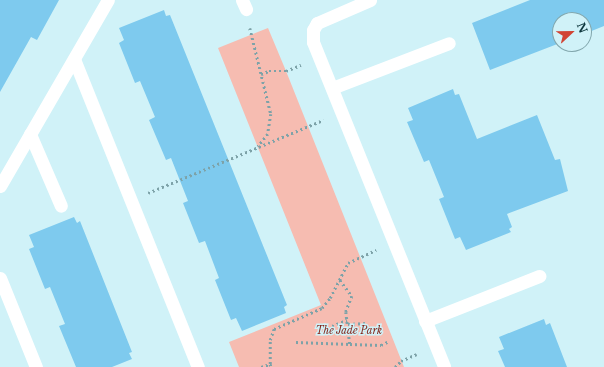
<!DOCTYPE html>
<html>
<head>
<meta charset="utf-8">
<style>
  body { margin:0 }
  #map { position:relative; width:604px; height:367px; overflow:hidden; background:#d0f2f8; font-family:"Libre Baskerville",serif }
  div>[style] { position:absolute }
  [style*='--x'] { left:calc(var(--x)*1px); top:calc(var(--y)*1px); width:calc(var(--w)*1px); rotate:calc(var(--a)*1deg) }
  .green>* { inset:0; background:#f6bcb1 }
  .building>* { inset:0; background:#7ecaee }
  .path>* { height:2.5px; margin-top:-1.25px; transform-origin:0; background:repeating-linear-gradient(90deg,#7da2a8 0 2px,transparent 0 5px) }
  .lane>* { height:13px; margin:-6.5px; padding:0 6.5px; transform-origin:6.5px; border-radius:6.5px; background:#fff }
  span { translate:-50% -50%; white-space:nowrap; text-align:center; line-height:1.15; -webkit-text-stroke:3px #d0f2f8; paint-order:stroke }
  .park-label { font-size:10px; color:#84261b; font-style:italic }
  .north { position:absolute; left:552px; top:12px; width:40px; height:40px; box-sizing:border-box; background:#d0f2f8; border:1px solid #82a7ad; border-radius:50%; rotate:68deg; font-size:11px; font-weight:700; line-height:16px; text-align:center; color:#0e373d }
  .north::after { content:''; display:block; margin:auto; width:14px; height:18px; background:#d14434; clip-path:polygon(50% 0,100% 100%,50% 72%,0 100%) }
</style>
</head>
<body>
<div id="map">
  <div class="green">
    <div style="clip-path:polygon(268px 28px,286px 71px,404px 367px,239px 367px,229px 342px,321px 305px,218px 48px)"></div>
  </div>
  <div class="building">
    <div style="clip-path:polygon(0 0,59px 0,37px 40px,31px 37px,0 92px)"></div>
    <div style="clip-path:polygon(530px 0,604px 0,604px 26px,584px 34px,584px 20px,560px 20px,560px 43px,490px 70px,472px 23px)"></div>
    <div style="clip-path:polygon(164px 10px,166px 16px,170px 15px,287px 305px,284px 307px,286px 313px,242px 331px,236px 318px,231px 320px,215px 280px,219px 278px,205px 241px,199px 243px,183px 203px,188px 201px,171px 158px,166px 160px,149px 120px,155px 117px,140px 81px,135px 83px,119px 43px,124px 40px,119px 28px)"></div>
    <div style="clip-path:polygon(453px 89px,455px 95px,459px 94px,477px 139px,537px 115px,555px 160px,560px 159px,568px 191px,507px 214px,512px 227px,509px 229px,511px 232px,466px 250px,460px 237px,455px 239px,439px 199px,444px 197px,429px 160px,424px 162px,407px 122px,413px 120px,408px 108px)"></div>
    <div style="clip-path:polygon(74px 217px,77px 223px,80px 221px,132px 352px,129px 353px,132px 359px,112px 367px,76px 367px,59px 326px,65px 324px,50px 287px,45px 289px,29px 249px,34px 247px,29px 235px)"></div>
    <div style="clip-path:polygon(544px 319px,546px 325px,550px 323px,567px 367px,505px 367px,498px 351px,504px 349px,499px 337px)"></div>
  </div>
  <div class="path">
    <div style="--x:250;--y:28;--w:89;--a:76.3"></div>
    <div style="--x:271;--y:114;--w:20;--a:99"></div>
    <div style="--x:268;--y:134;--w:16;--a:128"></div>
    <div style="--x:261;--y:74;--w:9;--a:-21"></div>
    <div style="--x:269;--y:71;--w:17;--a:0"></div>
    <div style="--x:286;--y:71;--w:16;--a:-22"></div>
    <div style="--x:148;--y:193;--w:190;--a:-22.6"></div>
    <div style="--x:340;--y:280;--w:20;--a:53"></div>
    <div style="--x:352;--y:296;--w:17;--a:111"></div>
    <div style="--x:346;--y:312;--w:32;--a:83"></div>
    <div style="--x:350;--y:344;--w:31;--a:2"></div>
    <div style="--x:381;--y:345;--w:7;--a:-27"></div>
    <div style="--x:348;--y:324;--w:19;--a:-3"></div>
    <div style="--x:332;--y:326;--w:16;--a:-22"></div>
    <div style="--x:296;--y:342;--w:54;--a:2.1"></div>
    <div style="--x:270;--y:364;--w:24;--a:-90"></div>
    <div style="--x:270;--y:340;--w:12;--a:-70"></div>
    <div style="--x:274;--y:329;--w:52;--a:-23.6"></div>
    <div style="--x:322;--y:308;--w:13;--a:-51"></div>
    <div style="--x:330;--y:298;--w:39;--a:-63"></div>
    <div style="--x:348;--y:263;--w:31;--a:-25"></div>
    <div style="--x:261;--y:367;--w:9;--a:-18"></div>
    <div style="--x:270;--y:364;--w:4;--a:56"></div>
    <div style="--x:395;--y:367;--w:8;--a:-45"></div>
    <div style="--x:401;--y:361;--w:17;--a:-24"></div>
  </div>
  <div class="lane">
    <div style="--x:242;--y:0;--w:10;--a:66"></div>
    <div style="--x:370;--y:0;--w:58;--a:156.5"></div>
    <div style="--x:317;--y:23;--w:8;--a:120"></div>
    <div style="--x:313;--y:30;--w:12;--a:90"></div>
    <div style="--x:313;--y:42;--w:350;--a:68"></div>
    <div style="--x:74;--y:59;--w:332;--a:68.1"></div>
    <div style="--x:332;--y:88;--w:125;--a:-21"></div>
    <div style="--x:30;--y:134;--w:78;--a:66.7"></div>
    <div style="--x:0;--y:186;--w:215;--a:-59.9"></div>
    <div style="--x:0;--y:278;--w:96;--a:68"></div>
    <div style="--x:425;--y:321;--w:123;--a:-21.5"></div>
  </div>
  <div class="park-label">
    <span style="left:349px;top:331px">The Jade Park</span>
  </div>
  <div class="north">N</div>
</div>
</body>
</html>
